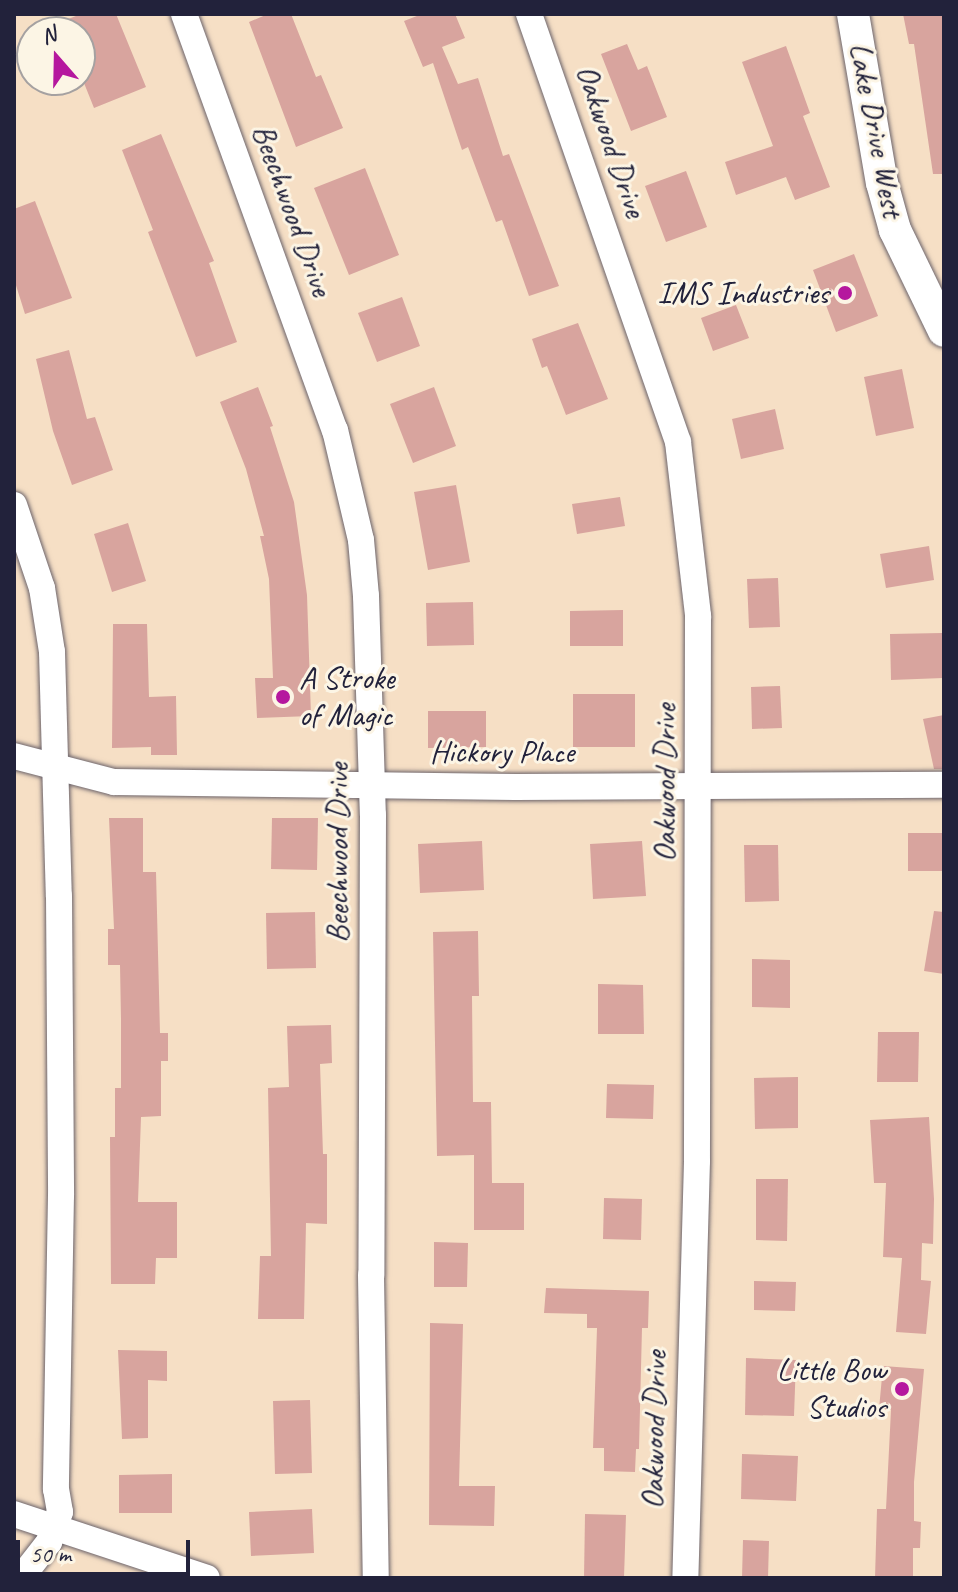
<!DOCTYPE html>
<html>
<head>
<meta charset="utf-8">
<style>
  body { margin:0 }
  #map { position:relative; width:958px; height:1592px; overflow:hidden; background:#f6dfc5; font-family:Caveat,sans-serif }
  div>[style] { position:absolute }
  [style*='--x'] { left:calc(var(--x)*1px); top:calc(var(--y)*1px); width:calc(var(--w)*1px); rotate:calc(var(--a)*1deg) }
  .building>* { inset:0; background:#d8a49e }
  .roads { filter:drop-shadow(0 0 2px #6c646b) drop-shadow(0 0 2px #6c646b) }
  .minor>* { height:26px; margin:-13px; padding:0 13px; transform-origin:13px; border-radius:13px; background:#fff }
  .tertiary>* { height:32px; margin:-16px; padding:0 16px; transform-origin:16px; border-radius:16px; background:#fff }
  .dots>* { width:22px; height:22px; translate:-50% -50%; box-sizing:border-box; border:4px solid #fcf5e5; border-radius:50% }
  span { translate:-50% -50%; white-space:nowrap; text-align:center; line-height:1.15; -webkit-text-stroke:6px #fcf5e5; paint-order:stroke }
  .street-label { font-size:32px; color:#22223b }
  .poi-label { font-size:32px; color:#22223b }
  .right { translate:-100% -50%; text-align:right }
  .left { translate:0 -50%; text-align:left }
  .frame { position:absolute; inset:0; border:16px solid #22223b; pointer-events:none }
  .north { position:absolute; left:16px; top:16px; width:80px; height:80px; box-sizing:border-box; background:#fcf5e5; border:2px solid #a5a1a1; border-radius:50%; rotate:340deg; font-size:22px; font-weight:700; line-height:32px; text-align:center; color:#22223b }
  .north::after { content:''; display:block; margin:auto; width:28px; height:36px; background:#b5179e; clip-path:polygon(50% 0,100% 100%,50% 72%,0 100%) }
  .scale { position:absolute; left:16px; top:1540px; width:174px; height:36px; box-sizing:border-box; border:4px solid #22223b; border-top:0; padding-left:10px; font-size:24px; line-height:28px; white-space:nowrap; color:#22223b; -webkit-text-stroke:6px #fcf5e5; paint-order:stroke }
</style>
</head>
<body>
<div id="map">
  <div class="building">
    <div style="clip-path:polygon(81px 14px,116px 14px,146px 87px,94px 108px,80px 73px,80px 32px,38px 31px)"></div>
    <div style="clip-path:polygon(268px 14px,291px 14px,316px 77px,321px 75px,343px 128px,296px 147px,249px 22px)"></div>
    <div style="clip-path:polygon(422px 14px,455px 14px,465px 38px,442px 47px,458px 84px,478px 78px,503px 156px,509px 154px,559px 286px,529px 296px,502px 220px,496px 222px,468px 147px,462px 150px,433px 63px,423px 67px,404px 21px)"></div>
    <div style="clip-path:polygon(903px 14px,944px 14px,944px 174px,933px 174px,914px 44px,909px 44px)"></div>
    <div style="clip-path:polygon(627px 44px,638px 70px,647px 66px,667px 117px,631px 131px,601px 54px)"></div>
    <div style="clip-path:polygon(786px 46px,810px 113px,803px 116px,830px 187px,795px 200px,786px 177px,736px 195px,725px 162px,773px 146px,742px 62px)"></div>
    <div style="clip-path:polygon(161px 134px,214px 261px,209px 263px,237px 342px,196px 357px,148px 232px,153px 230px,122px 150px)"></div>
    <div style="clip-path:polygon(365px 168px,399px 255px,349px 275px,314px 188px)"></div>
    <div style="clip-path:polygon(686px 171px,707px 227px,666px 242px,645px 186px)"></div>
    <div style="clip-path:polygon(35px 201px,72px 298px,25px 314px,14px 279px,14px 209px)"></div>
    <div style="clip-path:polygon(854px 254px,878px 316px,836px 332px,813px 270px)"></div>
    <div style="clip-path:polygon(402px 297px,420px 346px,377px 362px,358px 313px)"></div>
    <div style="clip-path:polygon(736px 305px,749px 338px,713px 351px,701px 318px)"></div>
    <div style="clip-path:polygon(578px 323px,608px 399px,566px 415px,547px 366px,542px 368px,532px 339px)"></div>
    <div style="clip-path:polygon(69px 350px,87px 419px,95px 417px,113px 470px,72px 485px,53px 431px,36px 359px)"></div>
    <div style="clip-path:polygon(902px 369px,914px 428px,876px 436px,864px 377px)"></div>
    <div style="clip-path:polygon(258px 387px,273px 426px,270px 427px,294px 502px,307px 595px,311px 716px,257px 718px,255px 678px,273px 678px,269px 579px,260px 536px,264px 536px,246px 469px,220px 402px)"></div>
    <div style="clip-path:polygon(434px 387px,456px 446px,413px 463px,390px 404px)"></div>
    <div style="clip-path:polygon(775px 409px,784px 449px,741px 459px,732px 419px)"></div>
    <div style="clip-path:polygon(456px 485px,470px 562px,428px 570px,414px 492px)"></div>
    <div style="clip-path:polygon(620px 497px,625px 526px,577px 534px,572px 504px)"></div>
    <div style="clip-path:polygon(128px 523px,146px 581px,112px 592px,94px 534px)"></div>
    <div style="clip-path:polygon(929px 546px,934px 580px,886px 588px,880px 554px)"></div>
    <div style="clip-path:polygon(778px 578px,780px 627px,749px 628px,747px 579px)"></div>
    <div style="clip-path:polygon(473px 602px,474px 645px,427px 646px,426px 603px)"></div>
    <div style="clip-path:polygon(623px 610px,623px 646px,570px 646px,570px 611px)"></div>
    <div style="clip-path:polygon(113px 624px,147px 624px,149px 697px,176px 696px,177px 755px,151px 755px,151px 747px,112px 748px)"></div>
    <div style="clip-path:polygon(942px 633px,943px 678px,891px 680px,890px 634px)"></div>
    <div style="clip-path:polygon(780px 686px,782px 728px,752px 729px,751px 687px)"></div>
    <div style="clip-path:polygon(573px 694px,635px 694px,635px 747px,573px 747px)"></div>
    <div style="clip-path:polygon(428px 711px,486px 711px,486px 747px,428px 748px)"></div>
    <div style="clip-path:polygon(944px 715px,944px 769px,934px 769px,923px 719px)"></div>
    <div style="clip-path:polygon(109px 818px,143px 818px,143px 872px,156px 872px,160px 1033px,168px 1033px,168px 1061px,161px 1061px,161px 1116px,141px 1117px,138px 1202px,177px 1202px,177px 1258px,156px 1258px,155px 1284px,111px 1284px,110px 1137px,115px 1137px,115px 1088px,121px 1088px,121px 1019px,120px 965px,108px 965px,108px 929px,114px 929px)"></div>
    <div style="clip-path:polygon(272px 818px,318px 818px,317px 870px,271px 869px)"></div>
    <div style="clip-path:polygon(908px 833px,944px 833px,944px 871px,908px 871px)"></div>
    <div style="clip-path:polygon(482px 841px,484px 890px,420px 893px,418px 844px)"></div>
    <div style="clip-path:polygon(642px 841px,646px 896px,593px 899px,590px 844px)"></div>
    <div style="clip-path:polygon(744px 845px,778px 845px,779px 901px,745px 902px)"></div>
    <div style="clip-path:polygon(934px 911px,944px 912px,944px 974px,924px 971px)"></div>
    <div style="clip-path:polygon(315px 912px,316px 968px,267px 969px,266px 913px)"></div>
    <div style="clip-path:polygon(478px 931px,479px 996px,472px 996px,473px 1102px,491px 1102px,492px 1183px,524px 1183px,524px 1230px,474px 1230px,474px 1155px,437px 1156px,433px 932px)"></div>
    <div style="clip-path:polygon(752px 959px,790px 960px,790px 1008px,752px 1007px)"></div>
    <div style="clip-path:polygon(598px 984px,643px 985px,644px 1034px,598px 1034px)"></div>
    <div style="clip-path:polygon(331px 1025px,332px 1063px,320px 1064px,323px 1154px,327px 1154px,327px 1224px,306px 1223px,304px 1319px,258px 1319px,260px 1256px,271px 1256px,268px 1088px,289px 1087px,287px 1026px)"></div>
    <div style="clip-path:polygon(878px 1032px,919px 1032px,918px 1082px,877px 1082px)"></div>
    <div style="clip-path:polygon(798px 1077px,798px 1128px,755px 1129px,754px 1078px)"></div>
    <div style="clip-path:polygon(607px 1084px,654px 1085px,653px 1119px,606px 1118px)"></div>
    <div style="clip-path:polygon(929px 1117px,934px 1199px,933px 1244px,922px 1243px,921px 1280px,931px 1281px,926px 1334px,896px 1332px,902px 1258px,883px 1257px,886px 1183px,874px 1183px,870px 1120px)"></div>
    <div style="clip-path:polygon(756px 1179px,788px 1179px,787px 1241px,756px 1240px)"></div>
    <div style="clip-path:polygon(604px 1198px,642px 1199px,641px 1240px,603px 1239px)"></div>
    <div style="clip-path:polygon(434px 1242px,468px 1243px,467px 1287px,434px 1287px)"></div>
    <div style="clip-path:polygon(754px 1281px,796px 1282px,795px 1311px,754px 1310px)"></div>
    <div style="clip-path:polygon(546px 1288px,649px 1291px,648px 1328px,642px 1328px,639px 1449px,636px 1449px,635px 1472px,604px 1471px,604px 1448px,593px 1448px,597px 1328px,587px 1328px,587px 1314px,544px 1313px)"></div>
    <div style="clip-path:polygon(430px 1323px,463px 1324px,459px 1486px,495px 1486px,494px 1526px,429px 1525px)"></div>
    <div style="clip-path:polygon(118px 1350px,167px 1351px,167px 1381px,148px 1380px,148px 1438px,122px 1439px)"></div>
    <div style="clip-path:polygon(746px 1358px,796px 1360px,794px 1416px,745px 1415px)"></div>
    <div style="clip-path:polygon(883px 1366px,924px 1369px,914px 1482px,914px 1521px,921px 1522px,920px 1548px,913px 1548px,913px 1578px,875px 1578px,877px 1509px,886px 1509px,891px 1410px,879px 1409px)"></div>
    <div style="clip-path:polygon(310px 1400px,312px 1473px,275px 1474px,273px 1401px)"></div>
    <div style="clip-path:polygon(742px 1454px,798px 1456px,796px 1501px,741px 1499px)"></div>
    <div style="clip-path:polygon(172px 1474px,172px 1513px,119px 1513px,119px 1475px)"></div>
    <div style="clip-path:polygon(312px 1509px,314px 1553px,251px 1556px,249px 1512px)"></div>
    <div style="clip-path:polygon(585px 1514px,626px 1515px,624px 1578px,584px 1578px)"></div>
    <div style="clip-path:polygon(743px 1540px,769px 1541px,768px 1578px,742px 1578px)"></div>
  </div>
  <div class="roads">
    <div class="minor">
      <div style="--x:184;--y:14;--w:443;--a:70.1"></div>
      <div style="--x:335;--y:430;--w:113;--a:76.7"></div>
      <div style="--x:361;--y:540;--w:56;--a:84.9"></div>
      <div style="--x:366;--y:596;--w:219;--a:88.2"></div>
      <div style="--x:373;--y:815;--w:460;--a:90.2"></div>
      <div style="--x:371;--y:1275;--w:303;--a:89.1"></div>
      <div style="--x:529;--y:14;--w:453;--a:70.8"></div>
      <div style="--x:678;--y:442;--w:175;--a:83.4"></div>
      <div style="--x:698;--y:616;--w:545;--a:90.11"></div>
      <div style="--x:697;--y:1161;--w:417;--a:91.6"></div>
      <div style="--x:14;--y:505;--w:88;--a:71.4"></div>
      <div style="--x:42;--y:588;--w:65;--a:81.1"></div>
      <div style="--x:52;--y:652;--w:244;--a:88.4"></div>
      <div style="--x:59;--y:896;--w:299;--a:89.6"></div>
      <div style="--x:61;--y:1195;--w:294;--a:91"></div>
      <div style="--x:56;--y:1489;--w:23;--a:80"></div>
      <div style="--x:60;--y:1512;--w:32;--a:110"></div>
      <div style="--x:49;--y:1542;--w:46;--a:127.9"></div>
      <div style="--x:14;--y:756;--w:103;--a:14.6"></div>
      <div style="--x:114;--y:782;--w:401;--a:0.7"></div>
      <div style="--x:515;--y:787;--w:429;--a:-0.3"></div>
      <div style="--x:14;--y:1514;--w:203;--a:18.3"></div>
    </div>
    <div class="tertiary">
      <div style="--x:853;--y:14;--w:171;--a:80.3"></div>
      <div style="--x:882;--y:183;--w:49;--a:74.5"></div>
      <div style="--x:895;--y:230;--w:112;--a:64.1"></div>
    </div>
  </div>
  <div class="dots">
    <div style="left:845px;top:293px;background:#b5179e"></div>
    <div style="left:283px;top:697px;background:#b5179e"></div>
    <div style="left:902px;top:1389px;background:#b5179e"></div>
  </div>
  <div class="street-label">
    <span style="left:876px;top:130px;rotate:79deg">Lake Drive West</span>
    <span style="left:611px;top:141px;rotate:71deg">Oakwood Drive</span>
    <span style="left:292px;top:210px;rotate:70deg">Beechwood Drive</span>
    <span style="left:502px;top:752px">Hickory Place</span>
    <span style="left:665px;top:783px;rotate:-90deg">Oakwood Drive</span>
    <span style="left:338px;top:853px;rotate:-90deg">Beechwood Drive</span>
    <span style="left:654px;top:1430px;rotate:-89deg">Oakwood Drive</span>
  </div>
  <div class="poi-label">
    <span class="right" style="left:829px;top:293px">IMS Industries</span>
    <span class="left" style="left:299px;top:697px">A Stroke<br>of Magic</span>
    <span class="right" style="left:886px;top:1389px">Little Bow<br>Studios</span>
  </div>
  <div class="frame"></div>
  <div class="north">N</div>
  <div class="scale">50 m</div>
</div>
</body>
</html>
